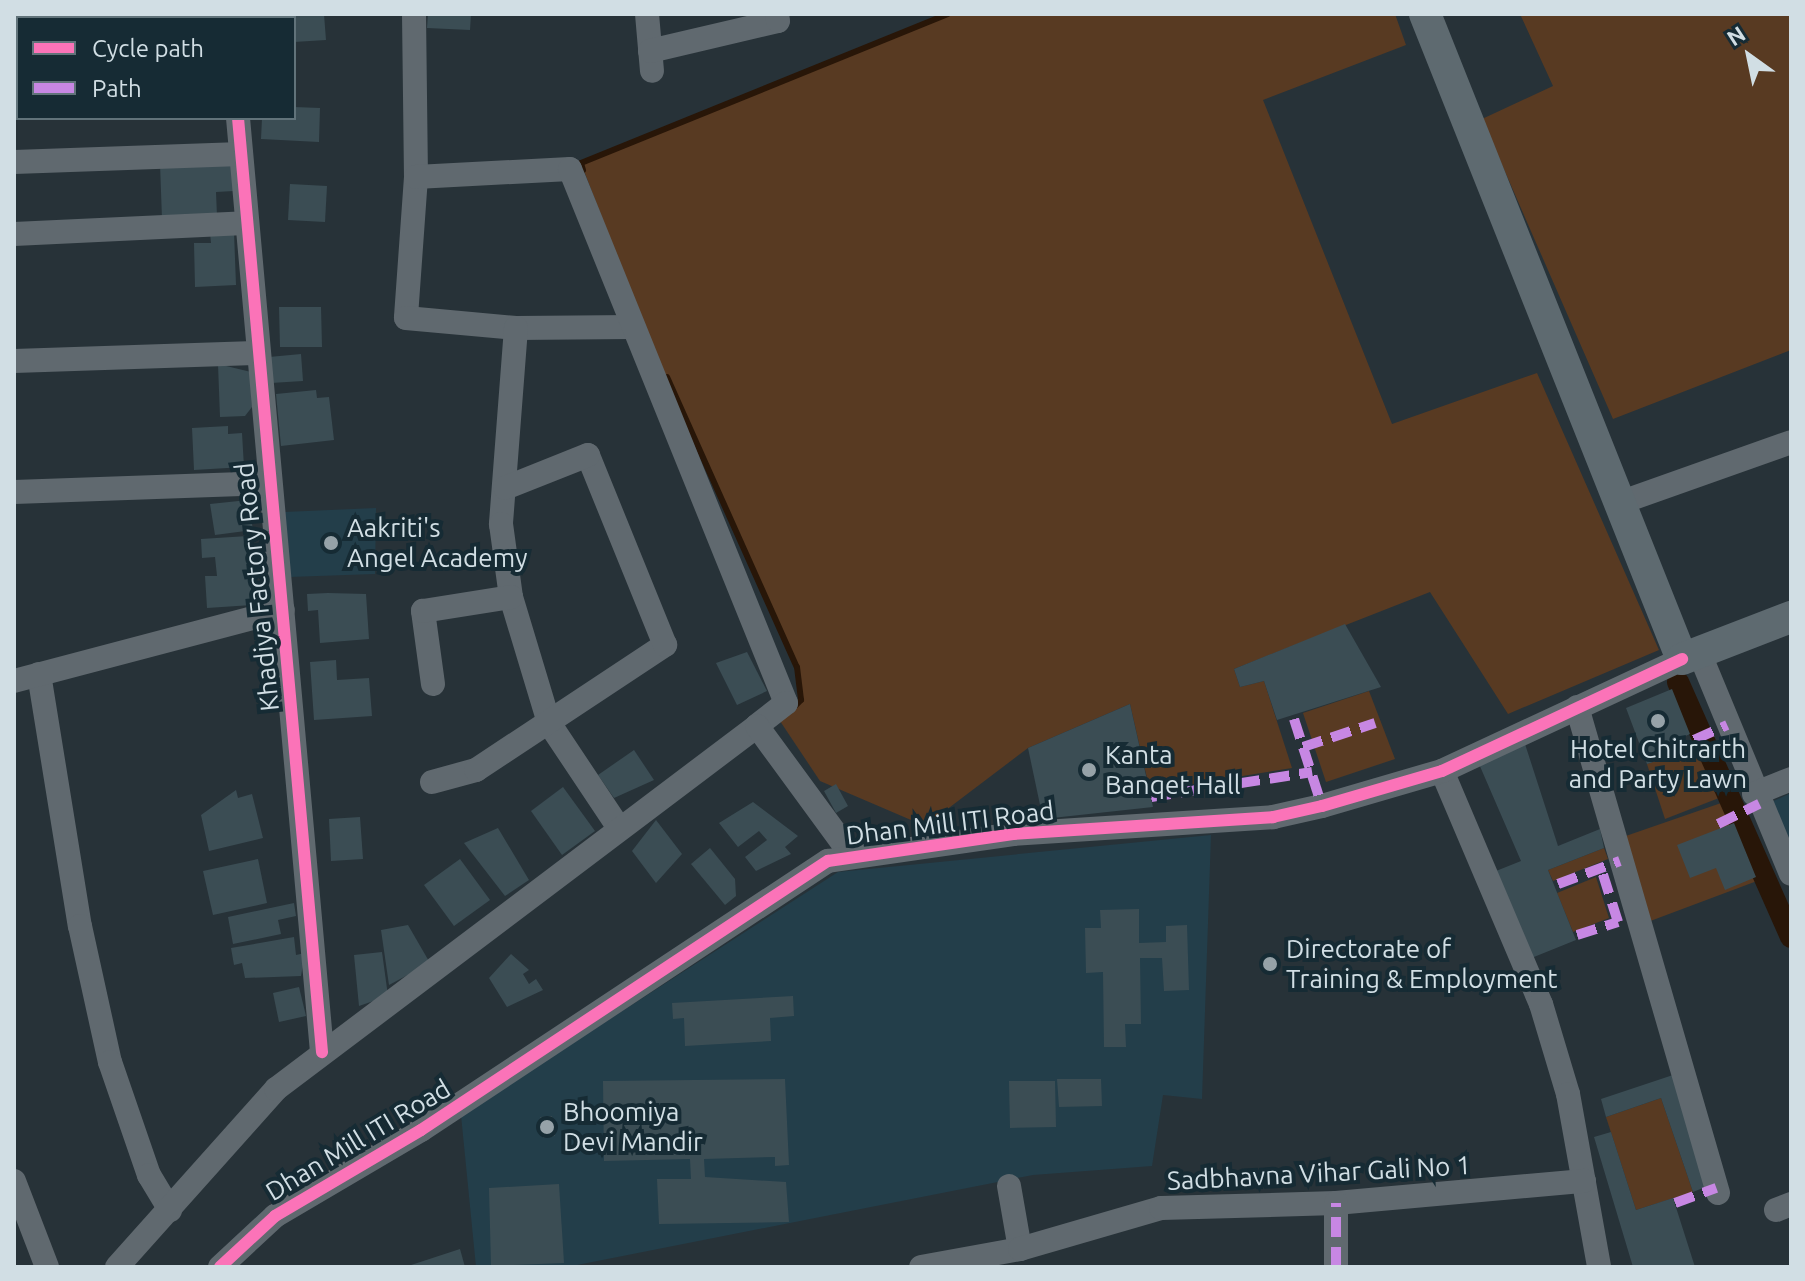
<!DOCTYPE html>
<html>
<head>
<meta charset="utf-8">
<style>
  body { margin:0 }
  #map { position:relative; width:1805px; height:1281px; overflow:hidden; background:#273238; font-family:Ubuntu,sans-serif }
  div>[style] { position:absolute }
  [style*='--x'] { left:calc(var(--x)*1px); top:calc(var(--y)*1px); width:calc(var(--w)*1px); rotate:calc(var(--a)*1deg) }
  .built>* { inset:0; background:#233e4a }
  .green>* { inset:0; background:#583a22 }
  .stream>* { height:6px; margin:-3px; padding:0 3px; transform-origin:3px; border-radius:3px; background:#281608 }
  .canal>* { height:22px; margin:-11px; padding:0 11px; transform-origin:11px; border-radius:11px; background:#281608 }
  .building>* { inset:0; background:#3b4d54 }
  .minor>* { height:24px; margin:-12px; padding:0 12px; transform-origin:12px; border-radius:12px; background:#60696f }
  .major>* { height:32px; margin:-16px; padding:0 16px; transform-origin:16px; border-radius:16px; background:#5e6a70 }
  .quiet>* { height:10px; margin-top:-5px; transform-origin:0; background:repeating-linear-gradient(90deg,#c787e3 0 20px,transparent 0 30px) }
  .cycleway>* { height:12px; margin:-6px; padding:0 6px; transform-origin:6px; border-radius:6px; background:#fb73b8 }
  .dots>* { width:22px; height:22px; translate:-50% -50%; box-sizing:border-box; border:4px solid #162b34; border-radius:50% }
  span { translate:-50% -50%; white-space:nowrap; text-align:center; line-height:1.15; -webkit-text-stroke:8px #162b34; paint-order:stroke }
  .poi-label { font-size:26px; color:#d1dee4 }
  .left { translate:0 -50%; text-align:left }
  .street-label { font-size:26px; color:#d1dee4 }
  .frame { position:absolute; inset:0; border:16px solid #d1dee4; pointer-events:none }
  .legend { position:absolute; left:16px; top:16px; width:280px; height:104px; box-sizing:border-box; background:#162b34; border:2px solid #61737a; margin:0; padding:10px 14px; list-style:none; font-size:24px; color:#d1dee4 }
  .legend li { display:flex; align-items:center; gap:16px; height:40px }
  .legend b { width:40px; border:2px solid #61737a }
  .north { position:absolute; left:1709px; top:16px; width:80px; height:80px; -webkit-text-stroke:6px #162b34; paint-order:stroke; rotate:327deg; font-size:22px; font-weight:700; line-height:32px; text-align:center; color:#d1dee4 }
  .north::after { content:''; display:block; margin:auto; width:28px; height:36px; background:#d1dee4; clip-path:polygon(50% 0,100% 100%,50% 72%,0 100%) }
</style>
</head>
<body>
<div id="map">
  <div class="built">
    <div style="clip-path:polygon(376px 508px,375px 574px,289px 577px,284px 512px)"></div>
    <div style="clip-path:polygon(1791px 793px,1791px 853px,1769px 803px)"></div>
    <div style="clip-path:polygon(1211px 835px,1202px 1099px,1163px 1095px,1152px 1166px,1033px 1175px,567px 1267px,476px 1267px,461px 1115px,838px 872px)"></div>
  </div>
  <div class="green">
    <div style="clip-path:polygon(948px 14px,1395px 14px,1406px 45px,1263px 100px,1392px 424px,1537px 373px,1659px 650px,1508px 714px,1430px 592px,1234px 669px,1240px 687px,1264px 681px,1292px 768px,1150px 791px,1130px 704px,1028px 748px,925px 826px,820px 781px,780px 721px,801px 700px,797px 667px,642px 322px,581px 163px)"></div>
    <div style="clip-path:polygon(1520px 14px,1791px 14px,1791px 350px,1613px 419px,1482px 119px,1553px 86px)"></div>
    <div style="clip-path:polygon(1369px 691px,1395px 759px,1326px 782px,1303px 713px)"></div>
    <div style="clip-path:polygon(1699px 746px,1719px 798px,1665px 819px,1647px 764px)"></div>
    <div style="clip-path:polygon(1724px 802px,1757px 881px,1645px 923px,1620px 838px)"></div>
    <div style="clip-path:polygon(1604px 848px,1608px 859px,1553px 881px,1548px 870px)"></div>
    <div style="clip-path:polygon(1596px 877px,1609px 918px,1573px 932px,1557px 893px)"></div>
    <div style="clip-path:polygon(1661px 1098px,1693px 1192px,1636px 1210px,1606px 1117px)"></div>
  </div>
  <div class="stream">
    <div style="--x:583;--y:170;--w:7;--a:-106"></div>
    <div style="--x:581;--y:163;--w:396;--a:-22.1"></div>
    <div style="--x:667;--y:377;--w:318;--a:65.9"></div>
    <div style="--x:797;--y:667;--w:33;--a:83"></div>
    <div style="--x:801;--y:700;--w:10;--a:135"></div>
  </div>
  <div class="canal">
    <div style="--x:1678;--y:682;--w:279;--a:66.1"></div>
  </div>
  <div class="building">
    <div style="clip-path:polygon(143px 14px,191px 14px,191px 18px,144px 18px)"></div>
    <div style="clip-path:polygon(261px 14px,324px 14px,326px 40px,294px 42px,294px 18px)"></div>
    <div style="clip-path:polygon(428px 14px,471px 14px,470px 30px,427px 28px)"></div>
    <div style="clip-path:polygon(294px 107px,320px 108px,319px 142px,261px 139px,262px 118px,294px 118px)"></div>
    <div style="clip-path:polygon(232px 161px,234px 191px,216px 192px,217px 216px,162px 219px,160px 164px)"></div>
    <div style="clip-path:polygon(290px 184px,327px 186px,325px 222px,288px 220px)"></div>
    <div style="clip-path:polygon(234px 232px,236px 285px,195px 287px,194px 243px,211px 243px,210px 233px)"></div>
    <div style="clip-path:polygon(279px 307px,321px 307px,322px 347px,280px 347px)"></div>
    <div style="clip-path:polygon(301px 354px,303px 381px,271px 383px,269px 357px)"></div>
    <div style="clip-path:polygon(218px 364px,251px 372px,252px 407px,245px 416px,220px 417px)"></div>
    <div style="clip-path:polygon(316px 390px,317px 398px,329px 397px,334px 440px,281px 446px,276px 394px)"></div>
    <div style="clip-path:polygon(228px 426px,228px 434px,242px 433px,244px 467px,194px 470px,192px 428px)"></div>
    <div style="clip-path:polygon(248px 500px,253px 530px,215px 535px,210px 504px)"></div>
    <div style="clip-path:polygon(248px 536px,252px 605px,207px 608px,205px 576px,217px 576px,215px 557px,202px 558px,201px 539px)"></div>
    <div style="clip-path:polygon(328px 593px,366px 594px,369px 639px,320px 643px,318px 610px,308px 611px,307px 594px)"></div>
    <div style="clip-path:polygon(1345px 624px,1381px 687px,1277px 720px,1264px 681px,1240px 687px,1234px 669px)"></div>
    <div style="clip-path:polygon(747px 652px,767px 691px,737px 705px,716px 663px)"></div>
    <div style="clip-path:polygon(336px 660px,337px 680px,369px 678px,372px 716px,314px 720px,310px 662px)"></div>
    <div style="clip-path:polygon(1672px 689px,1690px 734px,1661px 747px,1665px 758px,1647px 764px,1626px 708px)"></div>
    <div style="clip-path:polygon(1130px 704px,1153px 807px,1043px 819px,1028px 748px)"></div>
    <div style="clip-path:polygon(1525px 744px,1558px 846px,1600px 829px,1604px 848px,1548px 870px,1576px 940px,1529px 959px,1496px 871px,1521px 861px,1479px 764px)"></div>
    <div style="clip-path:polygon(634px 750px,654px 780px,614px 798px,598px 775px)"></div>
    <div style="clip-path:polygon(836px 784px,848px 806px,836px 813px,824px 791px)"></div>
    <div style="clip-path:polygon(563px 787px,595px 831px,562px 855px,531px 811px)"></div>
    <div style="clip-path:polygon(236px 790px,238px 798px,252px 794px,263px 838px,209px 851px,201px 815px)"></div>
    <div style="clip-path:polygon(753px 802px,798px 836px,785px 847px,791px 854px,756px 871px,745px 857px,767px 840px,759px 831px,738px 847px,719px 823px)"></div>
    <div style="clip-path:polygon(360px 817px,363px 859px,331px 861px,329px 819px)"></div>
    <div style="clip-path:polygon(656px 820px,682px 854px,656px 883px,632px 851px)"></div>
    <div style="clip-path:polygon(1734px 823px,1756px 877px,1725px 890px,1716px 868px,1690px 878px,1677px 845px)"></div>
    <div style="clip-path:polygon(498px 828px,529px 880px,505px 896px,464px 843px)"></div>
    <div style="clip-path:polygon(710px 848px,735px 879px,736px 896px,725px 905px,691px 864px)"></div>
    <div style="clip-path:polygon(258px 859px,267px 903px,213px 915px,203px 871px)"></div>
    <div style="clip-path:polygon(460px 859px,490px 900px,454px 926px,424px 885px)"></div>
    <div style="clip-path:polygon(294px 903px,296px 916px,278px 920px,281px 934px,233px 944px,228px 917px)"></div>
    <div style="clip-path:polygon(1139px 909px,1139px 943px,1166px 942px,1166px 926px,1187px 925px,1189px 990px,1164px 991px,1162px 958px,1140px 958px,1141px 1024px,1125px 1024px,1126px 1047px,1104px 1047px,1103px 972px,1086px 973px,1085px 928px,1101px 928px,1100px 910px)"></div>
    <div style="clip-path:polygon(408px 925px,430px 963px,389px 985px,381px 930px)"></div>
    <div style="clip-path:polygon(294px 937px,296px 955px,305px 953px,301px 976px,245px 978px,242px 963px,234px 965px,231px 948px)"></div>
    <div style="clip-path:polygon(382px 952px,388px 996px,359px 1006px,354px 955px)"></div>
    <div style="clip-path:polygon(511px 954px,529px 970px,523px 974px,529px 984px,536px 979px,543px 990px,507px 1007px,489px 978px)"></div>
    <div style="clip-path:polygon(299px 987px,306px 1016px,279px 1022px,273px 993px)"></div>
    <div style="clip-path:polygon(793px 996px,794px 1016px,770px 1018px,771px 1041px,685px 1046px,684px 1018px,673px 1019px,672px 1003px)"></div>
    <div style="clip-path:polygon(1673px 1075px,1708px 1186px,1693px 1192px,1661px 1098px,1606px 1117px,1601px 1099px)"></div>
    <div style="clip-path:polygon(785px 1079px,789px 1165px,775px 1166px,775px 1157px,704px 1159px,705px 1177px,786px 1182px,789px 1222px,659px 1224px,657px 1179px,691px 1179px,690px 1159px,604px 1161px,603px 1081px)"></div>
    <div style="clip-path:polygon(1057px 1079px,1101px 1079px,1102px 1106px,1059px 1107px)"></div>
    <div style="clip-path:polygon(1009px 1081px,1055px 1081px,1056px 1127px,1010px 1128px)"></div>
    <div style="clip-path:polygon(552px 1116px,555px 1136px,543px 1138px,540px 1117px)"></div>
    <div style="clip-path:polygon(1611px 1132px,1636px 1210px,1673px 1198px,1695px 1267px,1633px 1267px,1594px 1137px)"></div>
    <div style="clip-path:polygon(559px 1184px,564px 1263px,491px 1266px,489px 1188px)"></div>
    <div style="clip-path:polygon(460px 1249px,465px 1267px,408px 1267px,408px 1266px)"></div>
  </div>
  <div class="minor">
    <div style="--x:245;--y:14;--w:4;--a:90"></div>
    <div style="--x:414;--y:14;--w:163;--a:89.3"></div>
    <div style="--x:416;--y:177;--w:141;--a:94.1"></div>
    <div style="--x:406;--y:318;--w:110;--a:5.2"></div>
    <div style="--x:516;--y:328;--w:117;--a:-0.5"></div>
    <div style="--x:647;--y:14;--w:57;--a:85"></div>
    <div style="--x:14;--y:48;--w:4;--a:0"></div>
    <div style="--x:650;--y:51;--w:131;--a:-13.2"></div>
    <div style="--x:778;--y:21;--w:7;--a:-98"></div>
    <div style="--x:238;--y:118;--w:938;--a:84.86"></div>
    <div style="--x:14;--y:162;--w:227;--a:-2"></div>
    <div style="--x:416;--y:177;--w:154;--a:-3"></div>
    <div style="--x:570;--y:169;--w:576;--a:67.98"></div>
    <div style="--x:786;--y:703;--w:37;--a:142"></div>
    <div style="--x:14;--y:234;--w:231;--a:-2.7"></div>
    <div style="--x:516;--y:328;--w:197;--a:94.4"></div>
    <div style="--x:501;--y:524;--w:74;--a:82.2"></div>
    <div style="--x:511;--y:597;--w:132;--a:73.2"></div>
    <div style="--x:549;--y:723;--w:126;--a:56.3"></div>
    <div style="--x:14;--y:361;--w:241;--a:-1.9"></div>
    <div style="--x:14;--y:492;--w:255;--a:-2"></div>
    <div style="--x:1622;--y:502;--w:179;--a:-19.5"></div>
    <div style="--x:1699;--y:652;--w:240;--a:67.5"></div>
    <div style="--x:39;--y:674;--w:255;--a:80.8"></div>
    <div style="--x:80;--y:926;--w:139;--a:77.6"></div>
    <div style="--x:110;--y:1062;--w:120;--a:71"></div>
    <div style="--x:149;--y:1175;--w:41;--a:59"></div>
    <div style="--x:14;--y:681;--w:278;--a:-14.8"></div>
    <div style="--x:433;--y:684;--w:74;--a:-97.8"></div>
    <div style="--x:423;--y:611;--w:89;--a:-9"></div>
    <div style="--x:1577;--y:707;--w:506;--a:73.82"></div>
    <div style="--x:1442;--y:771;--w:253;--a:67"></div>
    <div style="--x:1541;--y:1004;--w:94;--a:73.3"></div>
    <div style="--x:1568;--y:1094;--w:176;--a:79.8"></div>
    <div style="--x:432;--y:782;--w:46;--a:-15.3"></div>
    <div style="--x:476;--y:770;--w:227;--a:-33.5"></div>
    <div style="--x:665;--y:645;--w:205;--a:-112.1"></div>
    <div style="--x:588;--y:455;--w:89;--a:158.3"></div>
    <div style="--x:1754;--y:794;--w:40;--a:-22"></div>
    <div style="--x:14;--y:1181;--w:92;--a:69"></div>
    <div style="--x:1009;--y:1186;--w:64;--a:80.1"></div>
    <div style="--x:1776;--y:1210;--w:16;--a:-22"></div>
    <div style="--x:117;--y:1267;--w:239;--a:-48.2"></div>
    <div style="--x:276;--y:1089;--w:603;--a:-37.04"></div>
    <div style="--x:757;--y:726;--w:161;--a:53.8"></div>
    <div style="--x:220;--y:1267;--w:75;--a:-42.8"></div>
    <div style="--x:275;--y:1216;--w:169;--a:-30.5"></div>
    <div style="--x:421;--y:1130;--w:488;--a:-33.5"></div>
    <div style="--x:828;--y:861;--w:187;--a:-8.3"></div>
    <div style="--x:1013;--y:834;--w:261;--a:-3.7"></div>
    <div style="--x:1273;--y:817;--w:50;--a:-12.7"></div>
    <div style="--x:1322;--y:806;--w:125;--a:-16.3"></div>
    <div style="--x:1442;--y:771;--w:265;--a:-25"></div>
    <div style="--x:921;--y:1267;--w:101;--a:-10.3"></div>
    <div style="--x:1020;--y:1249;--w:147;--a:-16.2"></div>
    <div style="--x:1161;--y:1208;--w:175;--a:-1.6"></div>
    <div style="--x:1336;--y:1203;--w:249;--a:-5.1"></div>
    <div style="--x:1336;--y:1267;--w:64;--a:-90"></div>
  </div>
  <div class="major">
    <div style="--x:1425;--y:14;--w:694;--a:68.28"></div>
    <div style="--x:1682;--y:659;--w:117;--a:-21.1"></div>
  </div>
  <div class="quiet">
    <div style="--x:1294;--y:719;--w:91;--a:72.2"></div>
    <div style="--x:1303;--y:747;--w:76;--a:-18.4"></div>
    <div style="--x:1667;--y:752;--w:66;--a:-24.2"></div>
    <div style="--x:1151;--y:797;--w:163;--a:-8.8"></div>
    <div style="--x:1718;--y:824;--w:46;--a:-26"></div>
    <div style="--x:1558;--y:884;--w:66;--a:-20.4"></div>
    <div style="--x:1577;--y:935;--w:43;--a:-17.6"></div>
    <div style="--x:1618;--y:922;--w:57;--a:-107.5"></div>
    <div style="--x:1675;--y:1203;--w:44;--a:-20.1"></div>
    <div style="--x:1336;--y:1267;--w:64;--a:-90"></div>
  </div>
  <div class="cycleway">
    <div style="--x:238;--y:118;--w:938;--a:84.86"></div>
    <div style="--x:220;--y:1267;--w:75;--a:-42.8"></div>
    <div style="--x:275;--y:1216;--w:169;--a:-30.5"></div>
    <div style="--x:421;--y:1130;--w:488;--a:-33.5"></div>
    <div style="--x:828;--y:861;--w:187;--a:-8.3"></div>
    <div style="--x:1013;--y:834;--w:261;--a:-3.7"></div>
    <div style="--x:1273;--y:817;--w:50;--a:-12.7"></div>
    <div style="--x:1322;--y:806;--w:125;--a:-16.3"></div>
    <div style="--x:1442;--y:771;--w:265;--a:-25"></div>
  </div>
  <div class="dots">
    <div style="left:331px;top:543px;background:#96a2a8"></div>
    <div style="left:1658px;top:721px;background:#96a2a8"></div>
    <div style="left:1089px;top:770px;background:#96a2a8"></div>
    <div style="left:1270px;top:964px;background:#96a2a8"></div>
    <div style="left:547px;top:1127px;background:#96a2a8"></div>
  </div>
  <div class="poi-label">
    <span class="left" style="left:347px;top:543px">Aakriti's<br>Angel Academy</span>
    <span style="left:1658px;top:764px">Hotel Chitrarth<br>and Party Lawn</span>
    <span class="left" style="left:1105px;top:770px">Kanta<br>Banqet Hall</span>
    <span class="left" style="left:1286px;top:964px">Directorate of<br>Training &amp; Employment</span>
    <span class="left" style="left:563px;top:1127px">Bhoomiya<br>Devi Mandir</span>
  </div>
  <div class="street-label">
    <span style="left:257px;top:587px;rotate:-96deg">Khadiya Factory Road</span>
    <span style="left:950px;top:823px;rotate:-7deg">Dhan Mill ITI Road</span>
    <span style="left:358px;top:1140px;rotate:-31deg">Dhan Mill ITI Road</span>
    <span style="left:1319px;top:1173px;rotate:-3deg">Sadbhavna Vihar Gali No 1</span>
  </div>
  <div class="frame"></div>
  <ul class="legend">
  <li><b style="height:10px;background:#fb73b8"></b>Cycle path</li>
  <li><b style="height:10px;background:#c787e3"></b>Path</li>
  </ul>
  <div class="north">N</div>
</div>
</body>
</html>
